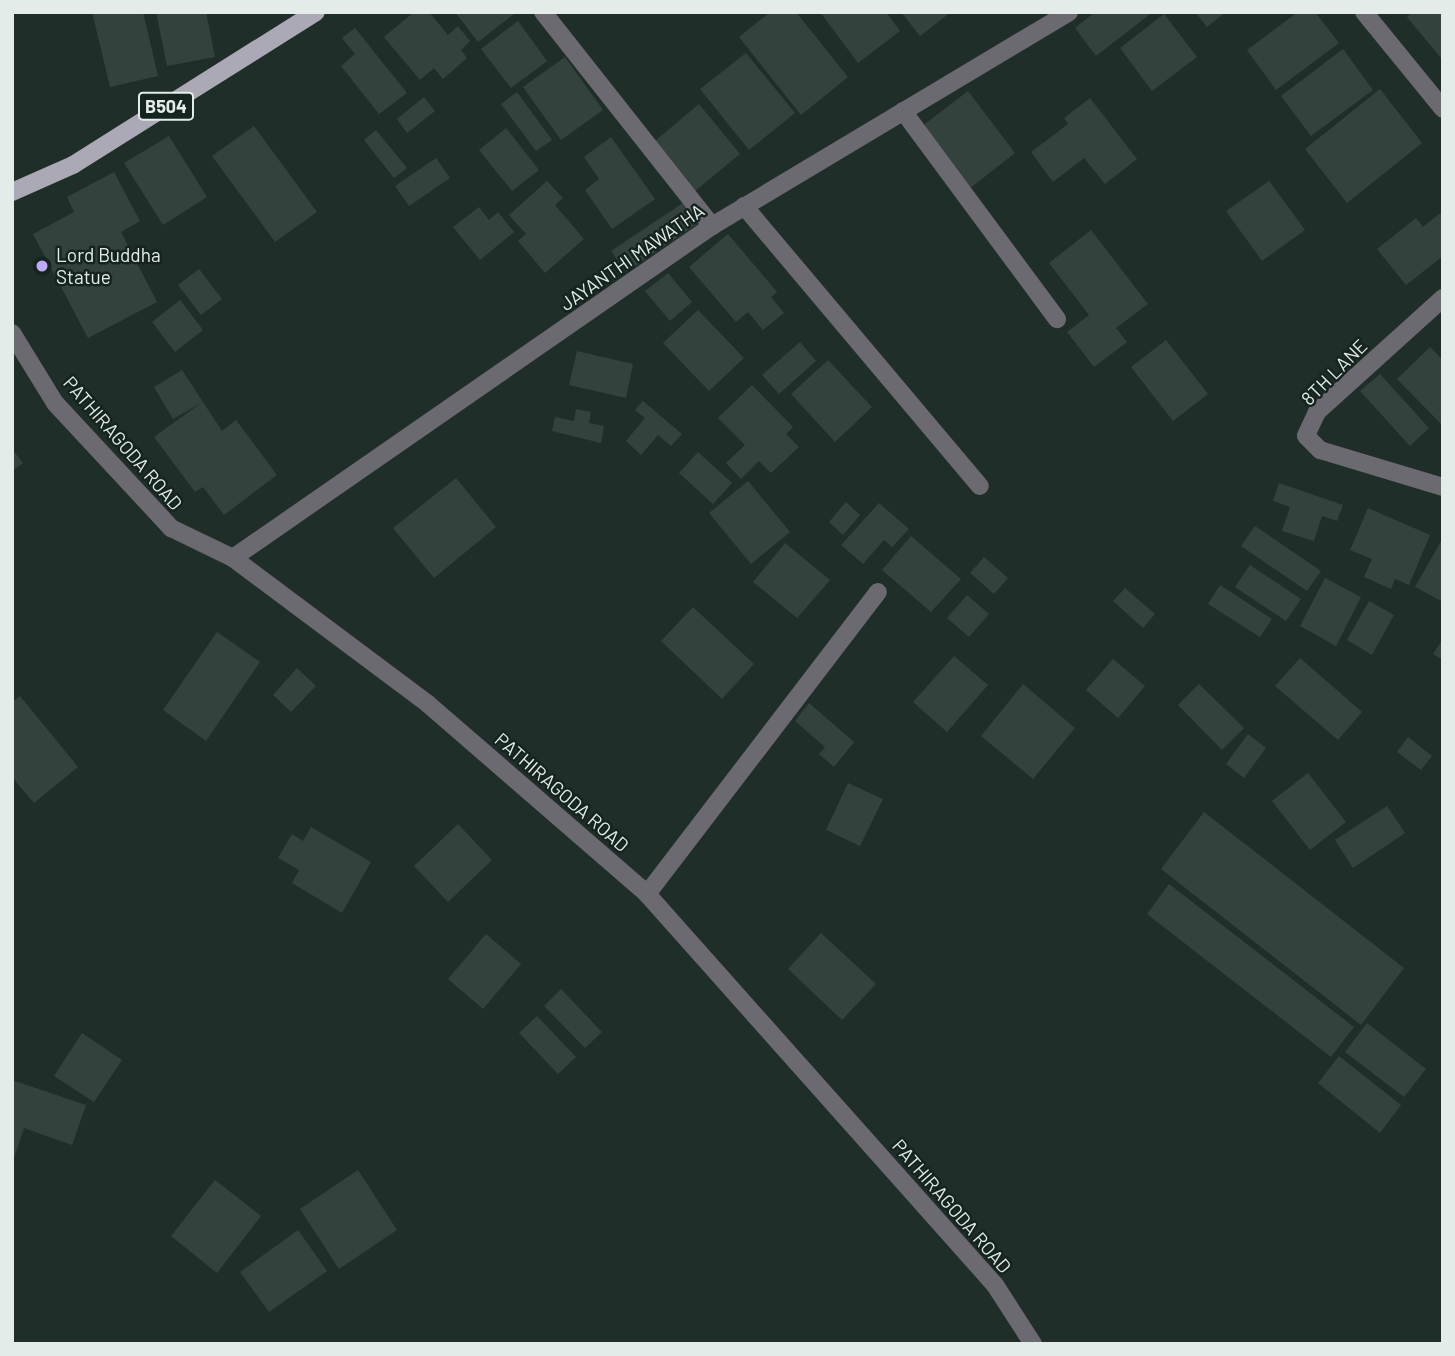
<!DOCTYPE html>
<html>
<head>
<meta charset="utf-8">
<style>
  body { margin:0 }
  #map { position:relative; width:1455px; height:1356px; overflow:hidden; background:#202e29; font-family:Barlow,sans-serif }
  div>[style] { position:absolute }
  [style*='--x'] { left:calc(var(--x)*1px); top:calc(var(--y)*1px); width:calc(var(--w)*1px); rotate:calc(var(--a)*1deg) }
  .building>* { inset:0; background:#34423e }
  .minor>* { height:18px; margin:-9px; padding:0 9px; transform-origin:9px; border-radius:9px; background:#6b6a70 }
  .tertiary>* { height:18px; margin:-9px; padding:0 9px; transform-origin:9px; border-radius:9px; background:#6b6a70 }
  .primary>* { height:18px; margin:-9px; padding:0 9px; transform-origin:9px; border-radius:9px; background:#aba9b5 }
  .dots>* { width:19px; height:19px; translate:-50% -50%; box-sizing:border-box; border:4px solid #162420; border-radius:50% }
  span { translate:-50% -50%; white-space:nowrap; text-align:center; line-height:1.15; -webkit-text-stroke:5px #162420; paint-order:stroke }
  .shield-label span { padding:2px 5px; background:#162420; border:2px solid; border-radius:5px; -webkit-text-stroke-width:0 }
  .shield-label { font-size:18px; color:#e3ece8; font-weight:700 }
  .poi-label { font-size:19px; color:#e3ece8 }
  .left { translate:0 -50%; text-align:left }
  .street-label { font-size:19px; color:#e3ece8 }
  .frame { position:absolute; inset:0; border:14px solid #e3ece8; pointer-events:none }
</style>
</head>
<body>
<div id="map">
  <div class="building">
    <div style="clip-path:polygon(92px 12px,143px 12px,158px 76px,110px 87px)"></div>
    <div style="clip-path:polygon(156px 12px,206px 12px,215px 57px,167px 66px)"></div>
    <div style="clip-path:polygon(414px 12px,429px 12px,448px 35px,458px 26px,470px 41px,461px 50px,467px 58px,443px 79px,434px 68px,420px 80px,384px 37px)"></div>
    <div style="clip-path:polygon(455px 12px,513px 12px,514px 14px,478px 42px)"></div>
    <div style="clip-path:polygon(770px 12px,796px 12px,848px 77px,801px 115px,739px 37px)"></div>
    <div style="clip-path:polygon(820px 12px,886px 12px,900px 31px,858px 63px)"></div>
    <div style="clip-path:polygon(901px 12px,951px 12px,920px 36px)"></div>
    <div style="clip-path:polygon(1095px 12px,1147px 12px,1149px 15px,1096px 56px,1075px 28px)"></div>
    <div style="clip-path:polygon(1195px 12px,1226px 12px,1207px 27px)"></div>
    <div style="clip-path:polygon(1298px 12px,1315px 12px,1339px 43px,1276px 90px,1247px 50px)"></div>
    <div style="clip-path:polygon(1413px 12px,1443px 12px,1441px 58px,1407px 17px)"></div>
    <div style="clip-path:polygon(1164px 14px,1197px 57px,1152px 91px,1120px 48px)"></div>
    <div style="clip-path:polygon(518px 21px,547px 61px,511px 88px,481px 49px)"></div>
    <div style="clip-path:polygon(355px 28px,407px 93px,379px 114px,341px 66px,355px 54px,342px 38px)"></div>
    <div style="clip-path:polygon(1343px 49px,1373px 90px,1311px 136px,1281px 96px)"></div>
    <div style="clip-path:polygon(746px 53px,795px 113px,749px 150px,700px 89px)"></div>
    <div style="clip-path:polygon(565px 57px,603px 110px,561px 140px,523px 87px)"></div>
    <div style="clip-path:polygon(1380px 89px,1422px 143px,1347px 203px,1305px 149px)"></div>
    <div style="clip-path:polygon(968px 91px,1015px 153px,969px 189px,921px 127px)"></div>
    <div style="clip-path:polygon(517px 92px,552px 140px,536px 151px,501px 104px)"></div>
    <div style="clip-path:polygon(424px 97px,435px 111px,407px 133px,397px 119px)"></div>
    <div style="clip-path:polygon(1090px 98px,1137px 159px,1105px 184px,1084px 158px,1053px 182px,1031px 152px,1068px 124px,1064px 118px)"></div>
    <div style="clip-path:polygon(699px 104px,740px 154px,695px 191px,655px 141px)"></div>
    <div style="clip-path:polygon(254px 126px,317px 212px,275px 242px,212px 156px)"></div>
    <div style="clip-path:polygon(506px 128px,539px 170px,512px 191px,479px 150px)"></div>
    <div style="clip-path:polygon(376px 130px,407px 168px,394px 178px,364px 140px)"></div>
    <div style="clip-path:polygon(169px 136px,207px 197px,163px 225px,124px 163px)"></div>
    <div style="clip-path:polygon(611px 137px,655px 199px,612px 229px,585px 190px,599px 179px,584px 157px)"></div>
    <div style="clip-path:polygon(436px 158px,450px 178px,409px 206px,395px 186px)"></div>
    <div style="clip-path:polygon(114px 172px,140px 221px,121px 232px,157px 302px,88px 338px,33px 234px,74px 212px,67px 197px)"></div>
    <div style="clip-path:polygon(547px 181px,563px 198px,555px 205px,584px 239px,545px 273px,518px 241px,526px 234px,509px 215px)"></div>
    <div style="clip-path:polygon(1269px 181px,1305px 230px,1262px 261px,1226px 211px)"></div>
    <div style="clip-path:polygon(683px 203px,697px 224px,626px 272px,611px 251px)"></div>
    <div style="clip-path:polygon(479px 207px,489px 220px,498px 212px,514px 232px,480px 260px,453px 227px)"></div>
    <div style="clip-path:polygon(1443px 211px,1443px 256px,1406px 285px,1377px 249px,1416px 218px,1423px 227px)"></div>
    <div style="clip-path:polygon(1091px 230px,1148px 304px,1116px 328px,1127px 342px,1094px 367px,1067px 332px,1089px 315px,1049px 263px)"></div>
    <div style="clip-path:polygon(728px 234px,777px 292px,771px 297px,784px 313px,763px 330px,748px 312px,736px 322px,689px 267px)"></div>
    <div style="clip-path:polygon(199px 269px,222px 299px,201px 315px,178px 285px)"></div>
    <div style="clip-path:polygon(668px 273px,692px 302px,670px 321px,645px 291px)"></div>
    <div style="clip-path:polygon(180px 300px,203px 330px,175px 352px,152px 322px)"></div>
    <div style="clip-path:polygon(698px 310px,744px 358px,709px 391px,663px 343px)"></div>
    <div style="clip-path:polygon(1166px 340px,1208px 394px,1173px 421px,1131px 367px)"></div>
    <div style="clip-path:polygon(800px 342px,816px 361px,779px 394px,762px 375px)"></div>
    <div style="clip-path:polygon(1430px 347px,1443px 360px,1443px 426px,1397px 379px)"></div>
    <div style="clip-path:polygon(577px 351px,633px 364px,626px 398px,569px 385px)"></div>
    <div style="clip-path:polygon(828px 360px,872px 407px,835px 442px,791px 394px)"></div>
    <div style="clip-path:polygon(182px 370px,222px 431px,236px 420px,277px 475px,224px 515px,203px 487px,195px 492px,154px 437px,201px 403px,173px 419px,154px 387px)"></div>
    <div style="clip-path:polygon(1380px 374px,1429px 428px,1410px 446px,1360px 391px)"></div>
    <div style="clip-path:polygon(752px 385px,793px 427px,786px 434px,799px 447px,771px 473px,759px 461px,741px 479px,726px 463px,745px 445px,718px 418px)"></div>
    <div style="clip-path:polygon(643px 401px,682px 434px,671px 446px,658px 435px,641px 455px,626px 441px,645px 418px,635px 410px)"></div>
    <div style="clip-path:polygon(576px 409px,591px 412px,589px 423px,604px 426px,601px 443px,552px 431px,555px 417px,574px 421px)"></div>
    <div style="clip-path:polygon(12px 449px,23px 463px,12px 471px)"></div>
    <div style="clip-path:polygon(698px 452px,732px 483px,713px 504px,679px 473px)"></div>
    <div style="clip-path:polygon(456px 478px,496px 527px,434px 578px,393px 528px)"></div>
    <div style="clip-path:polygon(748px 481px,790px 532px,751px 564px,709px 513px)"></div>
    <div style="clip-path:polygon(1279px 483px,1343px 505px,1337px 521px,1322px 516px,1314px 541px,1282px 531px,1290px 507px,1273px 501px)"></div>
    <div style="clip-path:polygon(846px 502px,860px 515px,843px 535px,829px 522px)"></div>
    <div style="clip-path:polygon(879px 503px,909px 529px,892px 547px,884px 540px,863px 564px,841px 545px)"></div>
    <div style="clip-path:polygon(1368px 508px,1430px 535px,1409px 585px,1395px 579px,1391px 589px,1364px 577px,1372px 559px,1350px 550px)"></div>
    <div style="clip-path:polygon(1255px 526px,1321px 571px,1307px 591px,1241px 546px)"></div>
    <div style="clip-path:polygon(911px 536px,961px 579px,931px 612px,882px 570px)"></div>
    <div style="clip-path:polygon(1443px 538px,1443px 602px,1415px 587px)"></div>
    <div style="clip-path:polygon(785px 543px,830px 580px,797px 618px,753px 582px)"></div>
    <div style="clip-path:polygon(984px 557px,1008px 578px,994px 594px,970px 573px)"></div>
    <div style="clip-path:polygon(1250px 565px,1301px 599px,1286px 621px,1235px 587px)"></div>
    <div style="clip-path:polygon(1325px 578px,1361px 597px,1336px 646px,1300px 626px)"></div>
    <div style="clip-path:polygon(1220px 585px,1272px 619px,1260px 637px,1208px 604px)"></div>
    <div style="clip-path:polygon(1125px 588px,1155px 614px,1143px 628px,1113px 601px)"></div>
    <div style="clip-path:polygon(967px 595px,989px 614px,969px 637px,947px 618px)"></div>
    <div style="clip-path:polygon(1369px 601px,1394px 615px,1372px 655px,1347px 640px)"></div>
    <div style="clip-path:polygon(693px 607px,754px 664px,722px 699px,661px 641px)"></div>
    <div style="clip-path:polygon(217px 632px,260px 662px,206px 741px,163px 710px)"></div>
    <div style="clip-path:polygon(1443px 639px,1443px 660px,1433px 654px)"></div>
    <div style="clip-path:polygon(954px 656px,988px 685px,947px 732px,913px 702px)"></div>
    <div style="clip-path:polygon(1300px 658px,1362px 712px,1338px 740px,1275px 686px)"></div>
    <div style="clip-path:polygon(1113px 659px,1145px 686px,1118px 718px,1086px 690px)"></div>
    <div style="clip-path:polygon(297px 668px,316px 686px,291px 712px,273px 695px)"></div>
    <div style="clip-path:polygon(1023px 684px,1075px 728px,1033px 779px,981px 736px)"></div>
    <div style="clip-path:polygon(1199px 684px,1244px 728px,1222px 750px,1178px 705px)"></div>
    <div style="clip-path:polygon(20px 696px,78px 767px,34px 803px,12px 777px,12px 702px)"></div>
    <div style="clip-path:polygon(809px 703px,854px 742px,834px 767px,819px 754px,825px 747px,795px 721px)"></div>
    <div style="clip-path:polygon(1248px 734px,1266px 748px,1244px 778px,1226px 764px)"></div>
    <div style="clip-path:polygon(1408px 737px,1432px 756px,1421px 770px,1397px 752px)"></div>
    <div style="clip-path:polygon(1308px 773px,1346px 822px,1310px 850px,1272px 801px)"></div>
    <div style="clip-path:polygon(848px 783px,883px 799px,860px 846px,826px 830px)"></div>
    <div style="clip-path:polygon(1387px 806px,1405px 833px,1353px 868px,1335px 840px)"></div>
    <div style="clip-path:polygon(1204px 812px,1404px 968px,1361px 1025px,1161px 869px)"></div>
    <div style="clip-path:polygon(458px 824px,492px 860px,448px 902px,414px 866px)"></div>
    <div style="clip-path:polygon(311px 827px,371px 862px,342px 913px,292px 883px,299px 870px,278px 858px,292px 834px,303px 841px)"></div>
    <div style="clip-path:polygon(1169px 884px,1354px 1027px,1331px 1057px,1147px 914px)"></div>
    <div style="clip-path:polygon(821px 933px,876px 984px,842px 1020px,788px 969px)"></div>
    <div style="clip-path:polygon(486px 934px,521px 964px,483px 1009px,448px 979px)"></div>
    <div style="clip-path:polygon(561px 989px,602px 1032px,585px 1048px,544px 1006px)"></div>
    <div style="clip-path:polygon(537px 1016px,576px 1057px,558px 1074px,519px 1033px)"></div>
    <div style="clip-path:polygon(1367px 1023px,1426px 1069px,1404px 1097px,1345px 1052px)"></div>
    <div style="clip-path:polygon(82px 1033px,122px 1060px,94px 1102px,54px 1076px)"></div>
    <div style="clip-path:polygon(1339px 1056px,1401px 1105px,1380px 1133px,1318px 1083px)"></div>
    <div style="clip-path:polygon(12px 1080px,86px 1105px,72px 1145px,24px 1128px,12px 1164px)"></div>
    <div style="clip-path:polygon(358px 1170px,397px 1230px,339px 1269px,300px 1209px)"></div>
    <div style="clip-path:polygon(215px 1180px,261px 1216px,217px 1273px,171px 1236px)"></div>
    <div style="clip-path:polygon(298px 1230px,327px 1271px,269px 1312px,240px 1272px)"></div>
  </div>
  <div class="minor">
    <div style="--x:543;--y:12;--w:273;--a:51.7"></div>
    <div style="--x:1364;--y:12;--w:125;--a:50.8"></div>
    <div style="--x:903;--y:111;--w:259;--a:53.5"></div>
    <div style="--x:744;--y:206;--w:366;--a:49.9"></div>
    <div style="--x:1443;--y:298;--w:170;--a:137.9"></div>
    <div style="--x:1317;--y:412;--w:26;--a:115"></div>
    <div style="--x:1306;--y:436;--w:20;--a:45"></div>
    <div style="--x:1320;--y:450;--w:128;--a:16.7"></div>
    <div style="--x:233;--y:558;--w:583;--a:-34.73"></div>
    <div style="--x:712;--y:226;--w:416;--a:-30.9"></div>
    <div style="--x:647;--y:894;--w:380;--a:-52.6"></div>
  </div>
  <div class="tertiary">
    <div style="--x:12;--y:333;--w:82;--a:58.4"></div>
    <div style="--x:55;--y:403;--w:171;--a:47.1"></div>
    <div style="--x:171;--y:528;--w:69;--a:25.8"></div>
    <div style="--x:233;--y:558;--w:244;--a:36.8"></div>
    <div style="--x:428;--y:704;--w:290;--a:40.9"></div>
    <div style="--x:647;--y:894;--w:523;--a:48.33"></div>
    <div style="--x:995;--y:1285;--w:70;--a:57.2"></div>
  </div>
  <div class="primary">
    <div style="--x:12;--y:192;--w:67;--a:-23.9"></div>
    <div style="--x:73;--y:165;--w:287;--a:-32.2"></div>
  </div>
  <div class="dots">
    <div style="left:42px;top:266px;background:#bcaaf6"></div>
  </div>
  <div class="shield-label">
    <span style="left:166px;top:106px">B504</span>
  </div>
  <div class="poi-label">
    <span class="left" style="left:56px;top:266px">Lord Buddha<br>Statue</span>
  </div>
  <div class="street-label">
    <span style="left:632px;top:257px;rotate:-35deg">JAYANTHI MAWATHA</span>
    <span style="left:1334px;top:372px;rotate:-45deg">8TH LANE</span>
    <span style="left:123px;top:443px;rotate:49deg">PATHIRAGODA ROAD</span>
    <span style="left:562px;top:792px;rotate:41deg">PATHIRAGODA ROAD</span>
    <span style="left:952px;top:1206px;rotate:49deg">PATHIRAGODA ROAD</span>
  </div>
  <div class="frame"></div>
</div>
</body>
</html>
